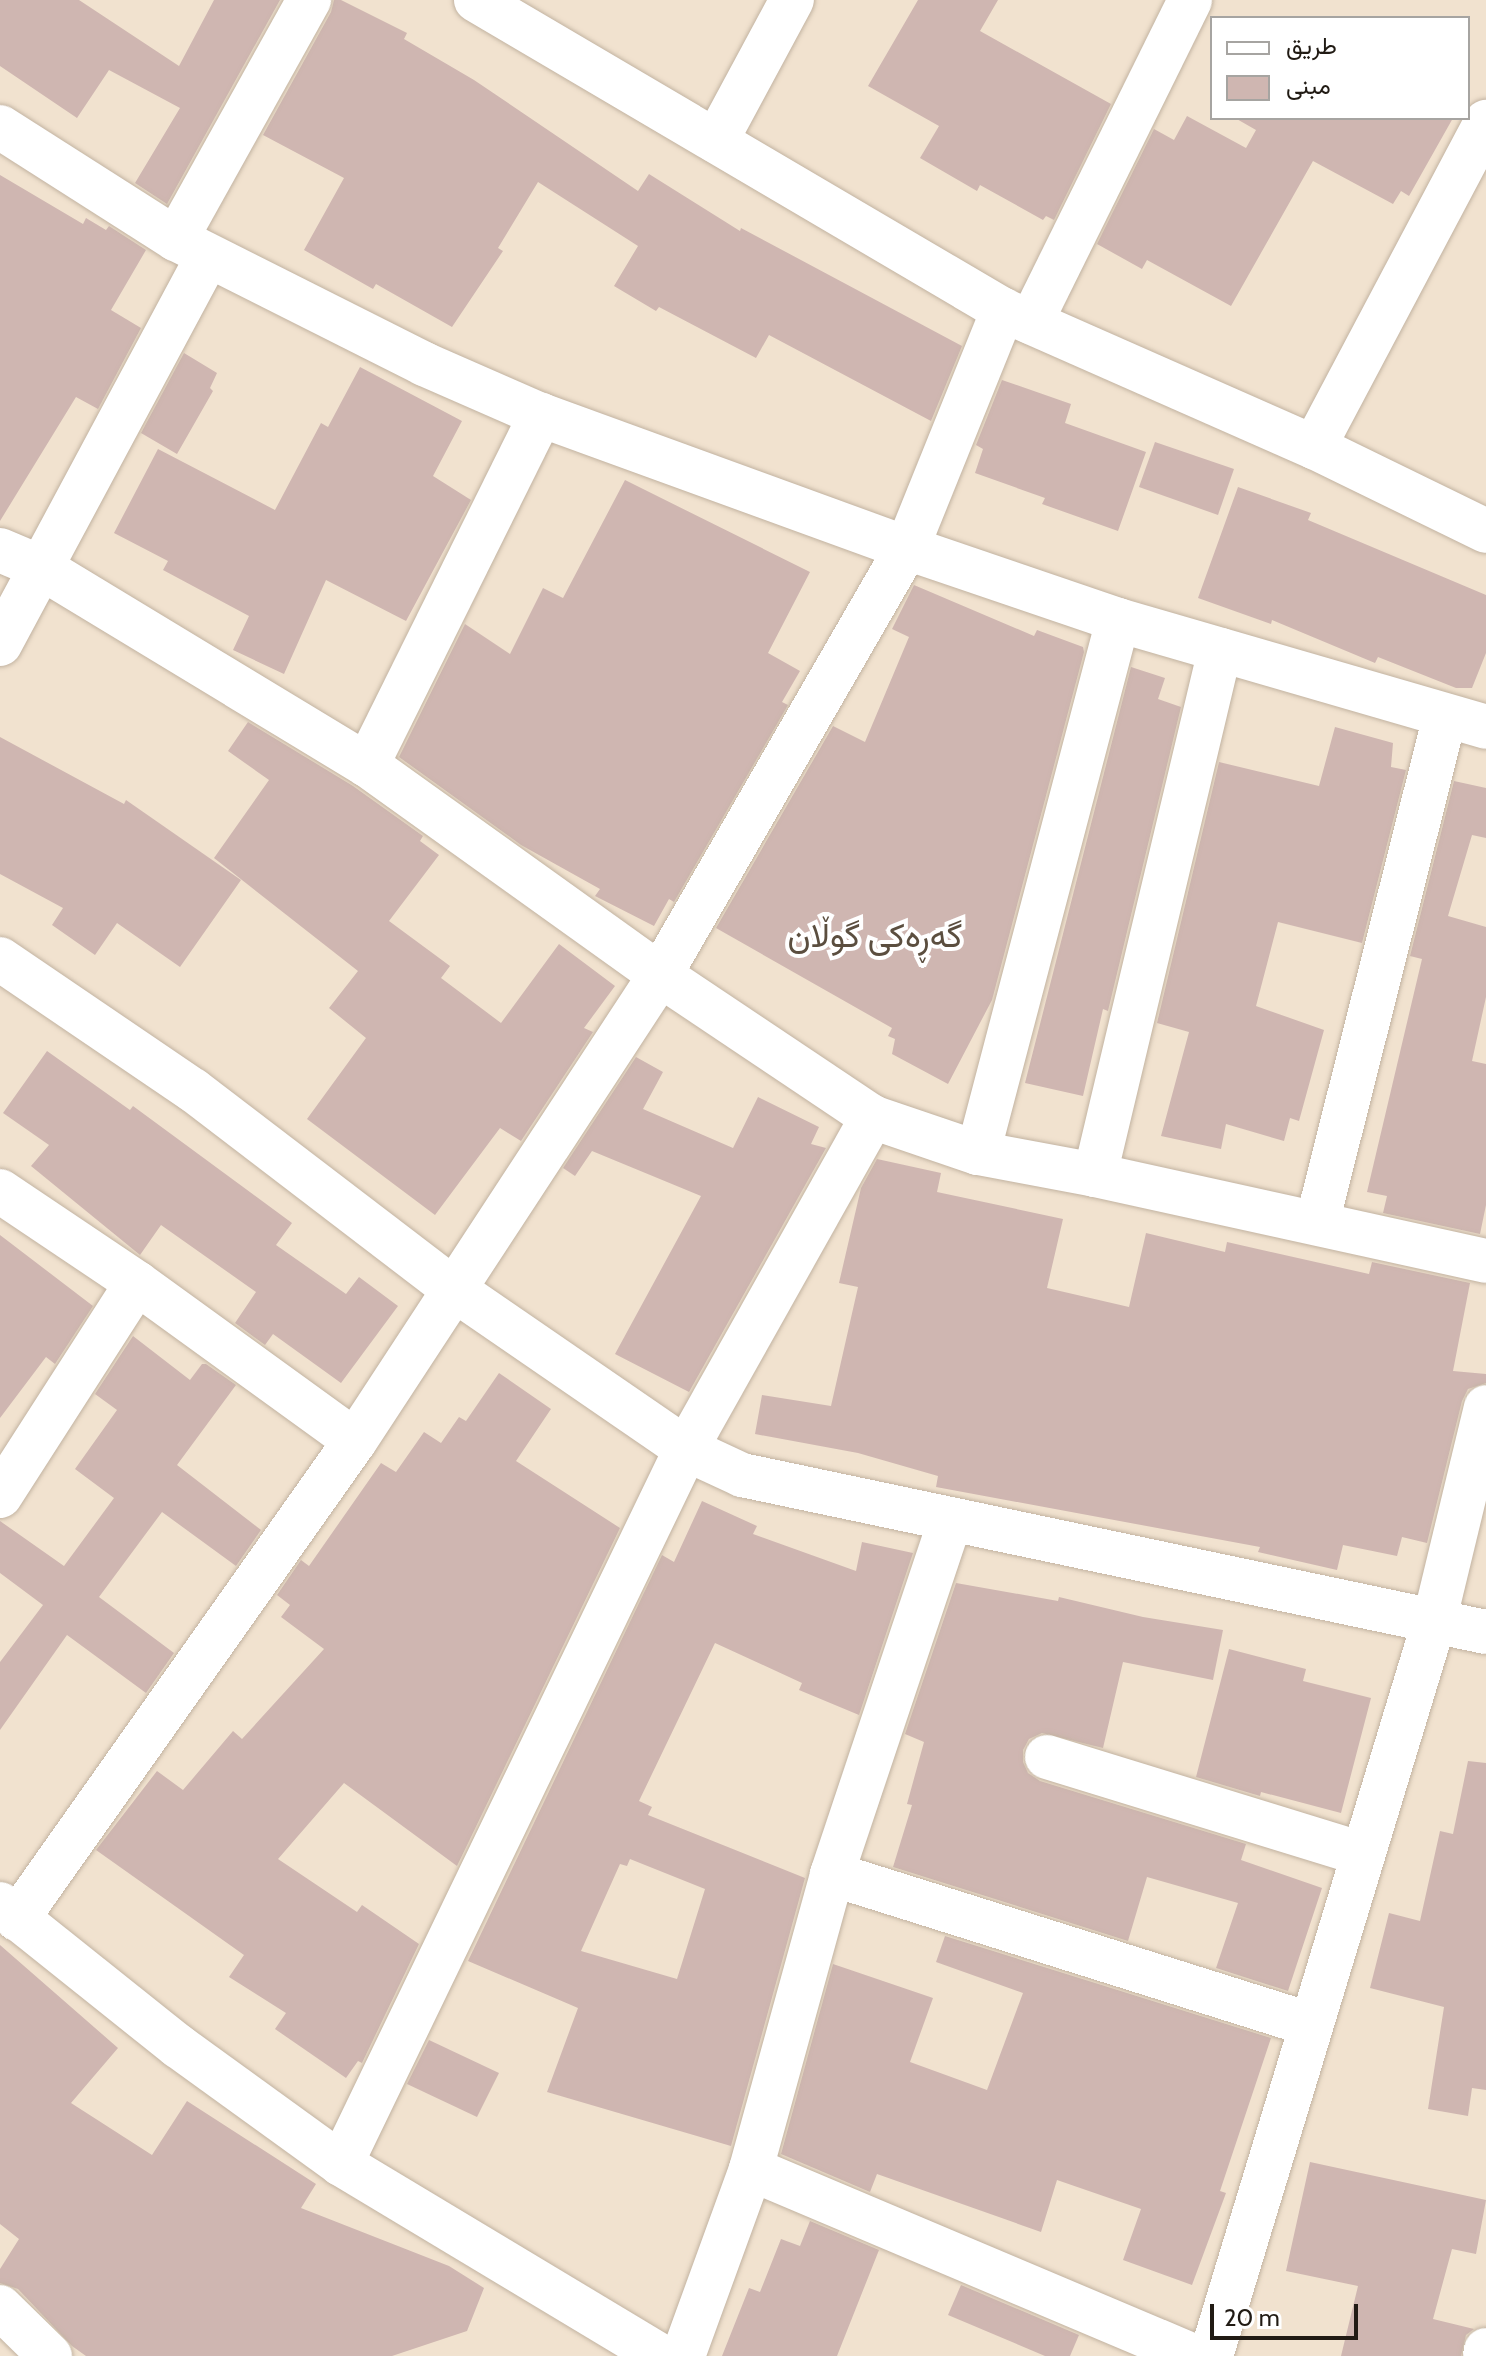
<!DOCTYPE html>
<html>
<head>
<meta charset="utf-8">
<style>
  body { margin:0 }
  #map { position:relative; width:1486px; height:2356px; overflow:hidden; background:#f1e2cf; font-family:Cabin,Vazirmatn,sans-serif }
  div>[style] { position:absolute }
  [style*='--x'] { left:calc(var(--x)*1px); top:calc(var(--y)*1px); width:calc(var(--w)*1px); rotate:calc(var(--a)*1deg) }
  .building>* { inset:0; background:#cfb6b1 }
  .roads { filter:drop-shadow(0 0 2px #c2b3a1) drop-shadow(0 0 2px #c2b3a1) }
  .minor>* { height:44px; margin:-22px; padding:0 22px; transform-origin:22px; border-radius:22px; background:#fff }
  span { translate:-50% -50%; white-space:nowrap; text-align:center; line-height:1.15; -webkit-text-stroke:8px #fff; paint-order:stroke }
  .quarter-label { font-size:34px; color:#5b4e3f }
  .legend { position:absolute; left:1210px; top:16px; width:260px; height:104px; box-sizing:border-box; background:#fff; border:2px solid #a6a4a1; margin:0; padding:10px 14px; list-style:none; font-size:24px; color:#211b14 }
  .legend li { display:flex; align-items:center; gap:16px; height:40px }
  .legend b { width:40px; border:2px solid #a6a4a1 }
  .scale { position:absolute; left:1210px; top:2304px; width:148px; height:36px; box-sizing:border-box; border:4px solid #211b14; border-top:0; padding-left:10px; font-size:24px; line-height:28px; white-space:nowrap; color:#211b14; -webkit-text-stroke:6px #fff; paint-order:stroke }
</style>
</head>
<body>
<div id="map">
  <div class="building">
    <div style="clip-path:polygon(0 0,79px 0,179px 66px,214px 0,280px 0,167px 204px,135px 183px,180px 108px,109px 70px,77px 118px,0 66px)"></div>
    <div style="clip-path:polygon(334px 0,341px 0,407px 33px,404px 39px,474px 80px,638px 191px,649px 174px,740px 231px,741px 228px,962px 346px,931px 421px,769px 335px,756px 358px,659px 307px,656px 311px,614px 286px,638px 246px,538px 182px,498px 248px,503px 251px,452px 327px,376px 284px,373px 289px,304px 250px,344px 178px,263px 135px,331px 12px)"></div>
    <div style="clip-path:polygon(918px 0,998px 0,980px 31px,1111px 104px,1054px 220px,1046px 216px,1043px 220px,980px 185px,977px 191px,920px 158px,939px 126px,868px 86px)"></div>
    <div style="clip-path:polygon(1187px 116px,1246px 148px,1256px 130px,1235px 118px,1453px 118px,1409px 196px,1401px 191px,1393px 204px,1313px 161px,1231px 306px,1147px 260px,1142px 269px,1097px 244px,1154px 129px,1174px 140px)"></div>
    <div style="clip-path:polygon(0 175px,83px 224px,86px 218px,106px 230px,109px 226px,146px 250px,111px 310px,141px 328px,98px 409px,76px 397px,0 521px)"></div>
    <div style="clip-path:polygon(184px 353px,217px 373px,210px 388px,213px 391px,177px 454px,141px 433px)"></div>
    <div style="clip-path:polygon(360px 367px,462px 421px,433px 476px,471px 500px,406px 621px,326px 580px,284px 674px,233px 650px,249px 616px,163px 570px,168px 561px,114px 533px,158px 449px,275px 510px,321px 423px,328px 427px)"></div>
    <div style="clip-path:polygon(1002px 380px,1071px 404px,1065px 423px,1146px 452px,1118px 531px,1042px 504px,1045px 498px,975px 473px,983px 449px,976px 445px)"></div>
    <div style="clip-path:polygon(1155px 442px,1234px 469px,1218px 515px,1139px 487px)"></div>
    <div style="clip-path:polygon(625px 480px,810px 572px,768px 653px,800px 671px,782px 702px,788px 705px,674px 902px,669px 899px,654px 926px,595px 896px,600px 889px,521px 845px,399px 757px,465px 624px,510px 654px,543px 588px,563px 598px)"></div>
    <div style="clip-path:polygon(1238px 487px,1311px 513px,1308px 520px,1486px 595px,1486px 653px,1472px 688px,1456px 688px,1378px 657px,1375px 663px,1272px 620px,1271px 624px,1198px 598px)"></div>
    <div style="clip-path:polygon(914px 585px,1034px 636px,1037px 630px,1083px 647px,1084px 652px,992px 1000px,948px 1084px,892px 1054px,895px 1039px,888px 1036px,892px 1028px,716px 928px,833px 726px,865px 742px,909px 637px,892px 629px)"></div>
    <div style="clip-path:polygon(1131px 667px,1165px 678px,1158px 699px,1181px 707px,1108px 1011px,1103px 1009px,1083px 1096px,1025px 1083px)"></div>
    <div style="clip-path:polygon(248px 722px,353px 786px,423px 836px,420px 841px,439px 855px,389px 921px,450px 966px,441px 978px,501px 1023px,559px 944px,615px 986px,584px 1028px,593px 1032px,521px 1141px,500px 1128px,435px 1215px,307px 1119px,366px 1038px,329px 1008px,358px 971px,214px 858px,269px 780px,228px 751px)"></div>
    <div style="clip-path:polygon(1335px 727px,1393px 743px,1391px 767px,1406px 770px,1362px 943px,1278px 922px,1256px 1006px,1324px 1030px,1299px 1121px,1290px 1118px,1284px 1141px,1226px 1124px,1221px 1149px,1161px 1136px,1189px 1032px,1157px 1023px,1219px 762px,1319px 786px)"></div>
    <div style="clip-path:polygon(0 737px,124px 804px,126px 800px,241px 880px,180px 967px,117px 923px,95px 955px,52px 925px,63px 908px,0 874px)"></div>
    <div style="clip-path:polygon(1454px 781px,1486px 788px,1486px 838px,1472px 835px,1448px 916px,1486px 927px,1486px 997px,1472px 1061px,1486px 1064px,1486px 1205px,1480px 1234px,1383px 1213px,1387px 1196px,1367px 1192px,1422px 959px,1410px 956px)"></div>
    <div style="clip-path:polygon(47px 1051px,130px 1110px,133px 1106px,292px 1223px,276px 1245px,346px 1294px,359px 1277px,398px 1306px,341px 1383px,273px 1334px,265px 1345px,235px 1323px,256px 1292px,161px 1225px,140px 1255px,31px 1166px,49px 1145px,3px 1113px)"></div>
    <div style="clip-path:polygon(636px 1057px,663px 1072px,643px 1109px,733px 1148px,758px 1097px,819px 1127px,811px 1144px,826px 1148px,689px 1392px,615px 1354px,701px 1196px,592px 1151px,575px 1176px,563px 1168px)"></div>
    <div style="clip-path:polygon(877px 1159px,941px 1173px,937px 1192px,1063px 1219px,1047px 1288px,1129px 1307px,1146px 1233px,1225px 1252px,1227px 1242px,1369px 1274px,1372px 1262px,1470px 1283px,1453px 1371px,1486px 1374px,1486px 1383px,1468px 1389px,1462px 1401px,1427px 1543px,1402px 1537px,1397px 1556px,1343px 1545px,1337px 1570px,1258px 1552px,1260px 1547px,936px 1487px,938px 1476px,858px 1453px,755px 1434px,762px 1395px,831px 1406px,858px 1287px,839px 1283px,861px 1188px)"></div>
    <div style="clip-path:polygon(0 1235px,93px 1306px,55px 1364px,46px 1357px,0 1418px)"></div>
    <div style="clip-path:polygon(133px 1336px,190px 1380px,202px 1364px,206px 1364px,236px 1385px,177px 1465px,261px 1530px,236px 1566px,162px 1512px,99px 1597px,174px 1653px,146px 1693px,67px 1635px,0 1730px,0 1662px,43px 1605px,0 1573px,0 1521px,64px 1566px,114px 1498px,75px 1469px,117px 1410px,95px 1394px)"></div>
    <div style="clip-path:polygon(499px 1373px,551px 1409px,516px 1461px,620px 1528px,457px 1866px,344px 1783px,278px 1859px,357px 1912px,362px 1905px,419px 1944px,362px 2063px,358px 2061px,346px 2078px,275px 2029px,286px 2013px,229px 1977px,244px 1955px,96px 1850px,157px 1771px,183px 1790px,233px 1731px,242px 1739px,324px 1649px,281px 1617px,290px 1605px,277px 1595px,301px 1560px,309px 1566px,381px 1463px,396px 1472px,424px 1432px,441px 1443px,459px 1417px,466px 1421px)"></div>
    <div style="clip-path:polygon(evenodd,702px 1501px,757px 1526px,753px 1534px,856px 1571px,862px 1542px,913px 1553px,859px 1715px,799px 1690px,802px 1683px,715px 1643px,639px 1801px,652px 1807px,648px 1815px,805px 1878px,731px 2146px,547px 2092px,578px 2008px,468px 1961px,662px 1555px,674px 1562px,702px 1501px,630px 1859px,705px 1889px,677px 1979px,581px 1951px,620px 1864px,627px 1866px,630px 1859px)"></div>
    <div style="clip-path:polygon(956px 1583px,1058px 1601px,1059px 1597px,1143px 1617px,1223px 1630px,1213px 1680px,1123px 1662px,1103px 1748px,1042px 1733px,1029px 1739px,1023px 1750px,1023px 1762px,1028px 1773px,1040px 1781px,1246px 1844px,1241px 1860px,1322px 1888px,1288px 1991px,1216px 1968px,1238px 1903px,1147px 1877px,1128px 1941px,893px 1867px,912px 1805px,907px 1804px,924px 1742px,905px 1734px)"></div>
    <div style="clip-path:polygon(1229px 1649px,1306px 1669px,1303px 1681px,1371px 1698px,1341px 1813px,1261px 1792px,1260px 1796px,1196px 1777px)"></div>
    <div style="clip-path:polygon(1468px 1761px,1486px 1763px,1486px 2090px,1472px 2088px,1468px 2116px,1428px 2109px,1444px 2007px,1370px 1988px,1389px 1913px,1420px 1921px,1440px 1831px,1453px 1834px)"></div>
    <div style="clip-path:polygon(945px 1936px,1271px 2038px,1220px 2191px,1226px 2193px,1192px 2285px,1123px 2260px,1141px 2209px,1057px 2180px,1041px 2232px,877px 2174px,870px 2192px,781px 2154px,833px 1964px,933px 1998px,910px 2062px,987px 2090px,1023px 1993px,936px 1962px)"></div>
    <div style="clip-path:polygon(0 1945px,118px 2048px,71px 2103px,152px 2155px,187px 2101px,316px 2184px,301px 2208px,449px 2266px,484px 2288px,467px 2331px,392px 2356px,86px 2356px,72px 2346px,18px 2289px,0 2283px,0 2269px,19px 2239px,0 2224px)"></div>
    <div style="clip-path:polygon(429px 2040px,499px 2073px,477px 2117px,407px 2084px)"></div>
    <div style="clip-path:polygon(1310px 2162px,1486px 2200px,1476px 2254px,1452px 2249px,1433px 2319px,1474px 2329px,1466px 2335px,1461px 2356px,1341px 2356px,1358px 2286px,1286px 2271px)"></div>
    <div style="clip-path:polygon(810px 2221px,879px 2250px,837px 2356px,722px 2356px,749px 2288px,760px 2292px,781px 2239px,800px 2246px)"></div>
    <div style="clip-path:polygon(961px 2285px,1079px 2335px,1070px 2356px,1045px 2356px,948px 2315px)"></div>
  </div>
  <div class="roads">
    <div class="minor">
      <div style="--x:476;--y:0;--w:611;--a:30.47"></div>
      <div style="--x:1003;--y:310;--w:340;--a:23.8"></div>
      <div style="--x:1314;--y:447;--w:191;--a:26"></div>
      <div style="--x:0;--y:127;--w:209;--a:32.5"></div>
      <div style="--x:176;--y:239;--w:278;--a:26.7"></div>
      <div style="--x:424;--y:364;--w:128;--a:23.6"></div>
      <div style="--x:541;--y:415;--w:389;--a:20"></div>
      <div style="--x:907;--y:548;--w:223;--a:18.8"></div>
      <div style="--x:1118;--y:620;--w:383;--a:16.2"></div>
      <div style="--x:716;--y:141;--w:160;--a:-61.7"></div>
      <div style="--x:176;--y:239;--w:274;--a:-60.9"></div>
      <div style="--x:1031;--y:322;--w:359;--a:-63.7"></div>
      <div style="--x:1314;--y:447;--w:368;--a:-62.1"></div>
      <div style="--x:0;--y:550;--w:43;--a:23"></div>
      <div style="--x:40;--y:567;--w:382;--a:31.2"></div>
      <div style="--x:367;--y:765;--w:360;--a:35.6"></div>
      <div style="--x:660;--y:975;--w:255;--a:33.8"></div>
      <div style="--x:872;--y:1117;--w:112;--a:18.8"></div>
      <div style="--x:978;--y:1153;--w:119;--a:10.6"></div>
      <div style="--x:1095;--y:1175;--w:400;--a:12.4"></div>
      <div style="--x:0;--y:644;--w:440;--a:-61.8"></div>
      <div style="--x:367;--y:765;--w:391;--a:-63.6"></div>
      <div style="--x:0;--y:959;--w:233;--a:34.2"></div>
      <div style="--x:193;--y:1090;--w:330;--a:37.4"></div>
      <div style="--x:455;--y:1290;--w:280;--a:34.5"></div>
      <div style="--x:686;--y:1449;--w:62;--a:24.9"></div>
      <div style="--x:742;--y:1475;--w:760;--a:11.92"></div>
      <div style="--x:978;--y:1153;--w:551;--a:-75.28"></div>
      <div style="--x:1095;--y:1175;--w:540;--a:-76.61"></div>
      <div style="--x:0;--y:1191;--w:165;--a:33.9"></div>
      <div style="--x:137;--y:1283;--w:269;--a:35.9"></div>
      <div style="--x:1317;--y:1223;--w:523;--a:-75.83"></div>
      <div style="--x:0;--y:1496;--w:253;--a:-57.3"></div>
      <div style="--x:1047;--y:1757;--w:330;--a:17.1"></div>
      <div style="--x:832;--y:1874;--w:500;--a:17.46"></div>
      <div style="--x:0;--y:1904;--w:228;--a:38.6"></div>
      <div style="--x:178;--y:2046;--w:201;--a:35.9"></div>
      <div style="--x:341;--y:2164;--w:373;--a:31"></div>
      <div style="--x:17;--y:1919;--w:585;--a:-54.74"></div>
      <div style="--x:355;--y:1441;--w:557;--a:-56.79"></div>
      <div style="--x:660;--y:975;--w:493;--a:-60"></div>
      <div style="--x:907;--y:548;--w:257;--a:-68"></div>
      <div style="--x:341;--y:2164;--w:794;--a:-64.24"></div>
      <div style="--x:686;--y:1449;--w:381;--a:-60.7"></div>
      <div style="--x:751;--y:2169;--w:481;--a:22.9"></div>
      <div style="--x:0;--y:2307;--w:70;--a:44.4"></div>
      <div style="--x:683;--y:2356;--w:199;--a:-70"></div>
      <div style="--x:751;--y:2169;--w:306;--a:-74.6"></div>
      <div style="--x:832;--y:1874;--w:374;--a:-71.5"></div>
      <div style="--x:1211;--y:2356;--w:767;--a:-73.1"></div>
      <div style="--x:1434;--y:1622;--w:221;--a:-76.4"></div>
      <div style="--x:1485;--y:2356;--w:6;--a:-81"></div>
    </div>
  </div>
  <div class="quarter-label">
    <span style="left:875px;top:936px">گەڕەکی گوڵان</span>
  </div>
  <ul class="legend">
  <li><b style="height:10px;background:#fff"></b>طريق</li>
  <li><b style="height:22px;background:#cfb6b1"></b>مبنى</li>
  </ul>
  <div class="scale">20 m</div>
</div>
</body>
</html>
